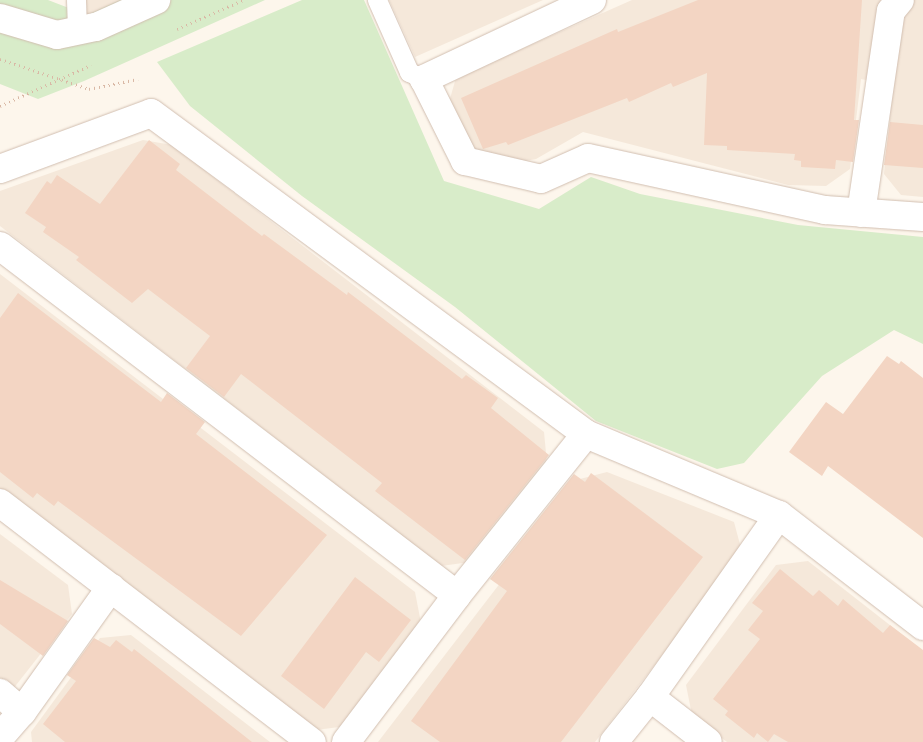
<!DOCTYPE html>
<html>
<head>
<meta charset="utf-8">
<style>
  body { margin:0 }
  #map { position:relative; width:923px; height:742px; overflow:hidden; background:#fdf6ec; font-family:Manrope,sans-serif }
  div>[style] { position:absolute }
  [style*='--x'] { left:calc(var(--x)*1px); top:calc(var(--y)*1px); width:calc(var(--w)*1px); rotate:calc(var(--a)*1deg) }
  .residential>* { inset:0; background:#f5e8da }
  .green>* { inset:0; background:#d8ecc9 }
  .building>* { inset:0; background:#f3d5c3 }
  .path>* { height:3px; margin-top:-1.5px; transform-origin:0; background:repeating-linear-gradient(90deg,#d9b8a5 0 1px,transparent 0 5px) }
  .roads { filter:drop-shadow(0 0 1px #d1beb0) drop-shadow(0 0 1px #d1beb0) }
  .service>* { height:19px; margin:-9.5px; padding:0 9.5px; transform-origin:9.5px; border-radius:9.5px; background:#fff }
  .pedestrian>* { height:28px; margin:-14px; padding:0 14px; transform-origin:14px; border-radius:14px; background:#fff }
  .minor>* { height:28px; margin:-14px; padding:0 14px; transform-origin:14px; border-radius:14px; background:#fff }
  span { translate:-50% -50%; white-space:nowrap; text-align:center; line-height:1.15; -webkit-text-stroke:4.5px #fffaf3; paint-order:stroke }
</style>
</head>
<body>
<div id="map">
  <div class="residential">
    <div style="clip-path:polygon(86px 0,121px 0,87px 15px)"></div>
    <div style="clip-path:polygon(389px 0,543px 0,415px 57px)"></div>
    <div style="clip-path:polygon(632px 0,882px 0,871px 81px,861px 79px,850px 169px,826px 186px,788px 185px,583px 132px,536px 159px,508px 164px,477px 152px,460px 138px,449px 102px,456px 78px)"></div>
    <div style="clip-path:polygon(913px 0,923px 0,923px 197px,901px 195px,884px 174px,901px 15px)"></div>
    <div style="clip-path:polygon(143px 140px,172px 145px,544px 432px,547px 464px,470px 562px,441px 566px,0 226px,0 191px)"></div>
    <div style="clip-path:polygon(0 274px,415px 592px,421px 623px,347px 726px,316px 730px,0 488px)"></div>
    <div style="clip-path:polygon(607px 472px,734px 522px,742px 552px,595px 742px,378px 742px,580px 479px)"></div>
    <div style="clip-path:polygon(0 534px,68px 585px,72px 614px,13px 689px,0 678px)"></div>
    <div style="clip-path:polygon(808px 561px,923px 651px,923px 742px,727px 742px,692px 715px,686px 685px,776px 565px)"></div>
    <div style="clip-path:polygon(131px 635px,270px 742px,32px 742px,31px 732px,100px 638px)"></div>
  </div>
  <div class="green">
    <div style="clip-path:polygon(0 0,48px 0,87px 15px,120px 0,265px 0,84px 81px,38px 99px,0 84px)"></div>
    <div style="clip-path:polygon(302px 0,364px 0,444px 181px,539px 209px,591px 177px,640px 194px,798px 225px,923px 237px,923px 344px,894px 330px,822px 376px,744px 463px,717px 469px,596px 421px,455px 307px,302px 196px,190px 106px,157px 62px)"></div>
  </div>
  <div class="building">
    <div style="clip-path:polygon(698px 0,862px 0,854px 120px,859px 120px,853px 162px,836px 160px,835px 169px,801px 167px,801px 161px,794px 160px,795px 154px,727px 150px,727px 146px,704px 145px,707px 73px,673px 87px,671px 83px,629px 102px,627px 98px,508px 145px,506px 142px,483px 149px,461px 98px,617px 29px,618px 32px)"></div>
    <div style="clip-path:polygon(890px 122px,923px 125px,923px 168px,884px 165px)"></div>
    <div style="clip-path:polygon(149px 140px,180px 164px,176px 170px,262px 236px,264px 234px,347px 295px,348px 292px,462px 379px,466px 375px,498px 398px,491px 408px,549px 455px,465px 560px,375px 491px,382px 483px,241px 374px,224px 397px,186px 368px,210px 336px,148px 289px,132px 303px,76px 260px,79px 257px,43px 232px,46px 227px,25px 213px,47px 181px,51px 184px,57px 175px,100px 204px)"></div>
    <div style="clip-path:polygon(18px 293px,161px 402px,167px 393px,205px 422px,196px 434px,327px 535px,241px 636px,58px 501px,54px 506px,37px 493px,33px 498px,0 472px,0 318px)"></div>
    <div style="clip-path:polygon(887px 356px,899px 364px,901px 361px,923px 378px,923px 538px,828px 466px,822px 476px,789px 452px,826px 402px,843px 414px)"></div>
    <div style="clip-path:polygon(591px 473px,703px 557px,561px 742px,440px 742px,411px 721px,507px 591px,490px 579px,574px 474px,585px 482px)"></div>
    <div style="clip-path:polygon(780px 569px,813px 596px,819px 590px,838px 606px,843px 599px,883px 633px,890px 625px,923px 650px,923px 742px,788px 742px,774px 734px,768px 742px,757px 733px,754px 738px,725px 715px,728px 711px,713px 699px,760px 639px,748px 630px,763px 611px,752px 603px)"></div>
    <div style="clip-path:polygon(355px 577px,411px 620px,379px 662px,366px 652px,324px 709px,281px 676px)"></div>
    <div style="clip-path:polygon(0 580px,68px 621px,43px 656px,0 624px)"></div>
    <div style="clip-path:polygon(94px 638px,110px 647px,116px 640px,132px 652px,134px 649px,252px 742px,65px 742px,43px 724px,76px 681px,67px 675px)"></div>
  </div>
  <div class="path">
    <div style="--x:177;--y:29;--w:72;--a:-23.7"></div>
    <div style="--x:0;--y:59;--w:94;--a:18.6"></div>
    <div style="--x:89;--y:89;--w:50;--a:-11.5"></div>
    <div style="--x:0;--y:106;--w:100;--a:-24.3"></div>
  </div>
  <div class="roads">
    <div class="service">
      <div style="--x:76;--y:0;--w:31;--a:88"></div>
      <div style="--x:377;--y:0;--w:79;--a:66"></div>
      <div style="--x:409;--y:72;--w:17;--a:25"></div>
    </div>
    <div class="pedestrian">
      <div style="--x:0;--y:18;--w:59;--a:16.6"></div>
      <div style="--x:57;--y:35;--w:40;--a:-12"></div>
      <div style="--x:96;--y:27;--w:66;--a:-24.2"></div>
      <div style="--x:0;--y:693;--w:29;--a:41"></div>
    </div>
    <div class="minor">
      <div style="--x:592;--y:0;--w:186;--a:154.8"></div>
      <div style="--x:424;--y:79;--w:92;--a:63.4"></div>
      <div style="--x:465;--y:161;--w:78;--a:13.3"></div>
      <div style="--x:541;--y:179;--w:51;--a:-24.1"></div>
      <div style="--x:588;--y:158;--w:243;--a:12.4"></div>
      <div style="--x:825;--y:210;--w:98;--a:4.1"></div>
      <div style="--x:0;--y:169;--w:161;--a:-20.3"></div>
      <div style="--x:151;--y:113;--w:541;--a:36.42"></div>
      <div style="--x:586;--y:434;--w:209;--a:22.8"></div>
      <div style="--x:779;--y:515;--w:182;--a:37.6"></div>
      <div style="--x:861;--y:213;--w:204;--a:-81.6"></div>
      <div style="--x:891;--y:11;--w:14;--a:-51"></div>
      <div style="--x:0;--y:246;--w:575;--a:37.37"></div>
      <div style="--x:0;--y:503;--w:393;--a:37.5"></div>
      <div style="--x:650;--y:697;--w:73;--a:37.8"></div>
      <div style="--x:0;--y:737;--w:33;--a:-49"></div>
      <div style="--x:22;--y:712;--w:153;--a:-54.5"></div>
      <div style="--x:346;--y:742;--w:184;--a:-52.9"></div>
      <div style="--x:457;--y:595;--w:206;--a:-51.3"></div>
      <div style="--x:614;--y:742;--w:58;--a:-51.3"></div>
      <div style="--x:650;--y:697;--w:223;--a:-54.7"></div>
    </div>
  </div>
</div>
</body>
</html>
